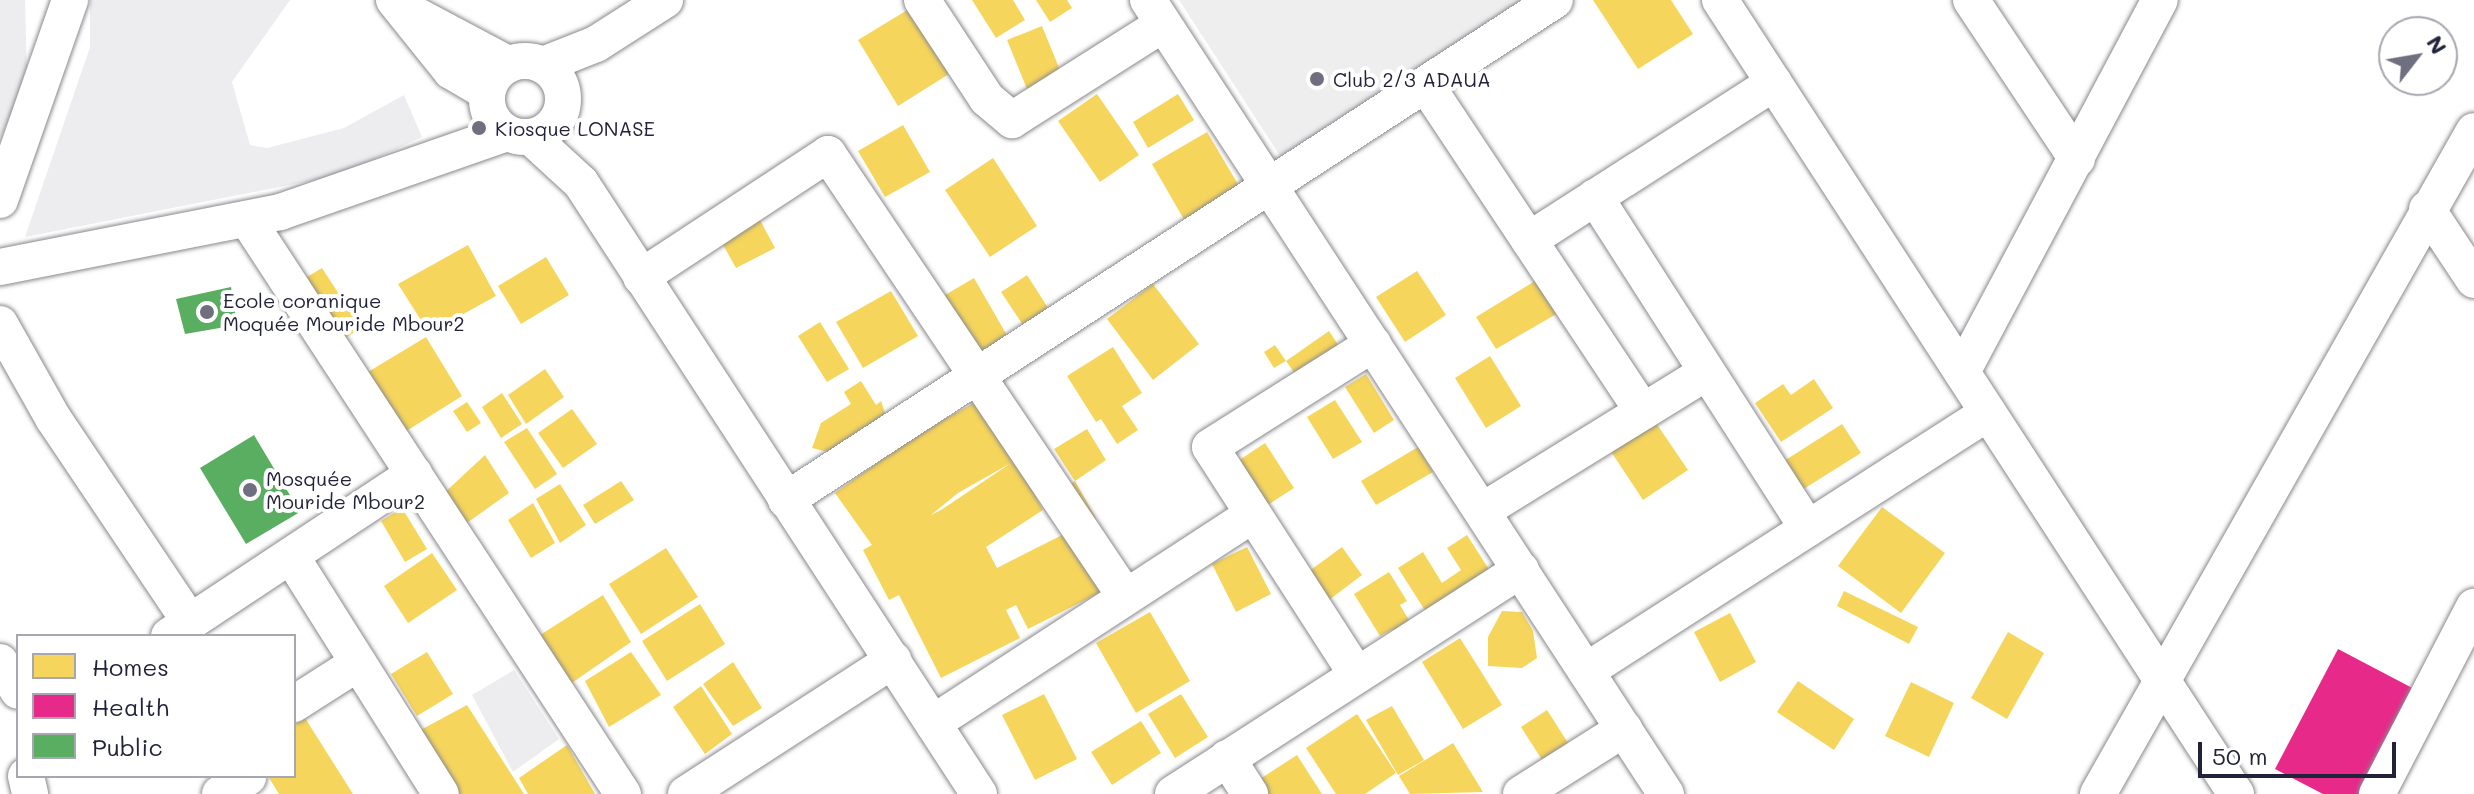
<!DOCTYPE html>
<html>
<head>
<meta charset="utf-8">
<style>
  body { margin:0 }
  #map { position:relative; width:2474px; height:794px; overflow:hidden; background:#fff; font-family:Mali,sans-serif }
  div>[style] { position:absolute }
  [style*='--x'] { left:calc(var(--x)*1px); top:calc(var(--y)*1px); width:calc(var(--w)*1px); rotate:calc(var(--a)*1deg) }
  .built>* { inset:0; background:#eeeeef }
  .green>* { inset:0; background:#ededef }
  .homes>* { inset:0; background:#f6d55c }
  .health>* { inset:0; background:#e7298a }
  .public>* { inset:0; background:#5aae61 }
  .roads { filter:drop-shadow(0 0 2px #8a8a8f) drop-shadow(0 0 2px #8a8a8f) }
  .minor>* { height:36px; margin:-18px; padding:0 18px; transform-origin:18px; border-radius:18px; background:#fff }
  .minor>.ring { margin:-18px; padding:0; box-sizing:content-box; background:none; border:36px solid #fff; border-radius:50% }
  .dots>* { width:22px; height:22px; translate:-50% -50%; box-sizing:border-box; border:4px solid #fff; border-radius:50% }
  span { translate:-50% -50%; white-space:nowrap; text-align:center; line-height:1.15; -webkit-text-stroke:8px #fff; paint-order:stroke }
  .poi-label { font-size:20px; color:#22223b }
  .left { translate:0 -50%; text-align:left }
  .legend { position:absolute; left:16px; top:634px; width:280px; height:144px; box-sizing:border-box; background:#fff; border:2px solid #a7a7b1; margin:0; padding:10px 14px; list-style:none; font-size:24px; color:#22223b }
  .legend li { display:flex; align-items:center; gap:16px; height:40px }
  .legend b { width:40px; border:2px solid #a7a7b1 }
  .north { position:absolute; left:2378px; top:16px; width:80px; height:80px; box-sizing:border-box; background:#fff; border:2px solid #a7a7b1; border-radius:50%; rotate:59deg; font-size:22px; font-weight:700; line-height:32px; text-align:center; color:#22223b }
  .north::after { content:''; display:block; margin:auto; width:28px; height:36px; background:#6f6f80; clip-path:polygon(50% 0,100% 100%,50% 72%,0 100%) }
  .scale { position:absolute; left:2198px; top:742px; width:198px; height:36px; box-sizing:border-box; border:4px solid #22223b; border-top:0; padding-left:10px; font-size:24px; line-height:28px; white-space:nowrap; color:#22223b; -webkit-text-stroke:6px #fff; paint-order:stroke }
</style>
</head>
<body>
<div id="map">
  <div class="built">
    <div style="clip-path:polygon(1179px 0,1526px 0,1282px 159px)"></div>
  </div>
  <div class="green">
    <div style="clip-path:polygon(0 0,25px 0,27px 75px,0 139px)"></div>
    <div style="clip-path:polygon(90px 0,290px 0,232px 82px,250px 145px,267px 148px,344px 128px,404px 95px,422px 137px,340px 175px,25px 237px,90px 47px)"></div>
    <div style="clip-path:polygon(514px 670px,559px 739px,513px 772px,472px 695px)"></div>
  </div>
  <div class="homes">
    <div style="clip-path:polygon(972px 0,1013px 0,1025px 20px,996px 38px)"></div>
    <div style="clip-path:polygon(1036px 0,1067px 0,1072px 8px,1050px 22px)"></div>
    <div style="clip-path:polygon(1593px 0,1671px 0,1693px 34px,1638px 69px)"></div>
    <div style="clip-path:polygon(909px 9px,949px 74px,898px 106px,858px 40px)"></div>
    <div style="clip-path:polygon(1042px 26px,1062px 75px,1027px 89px,1007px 40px)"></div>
    <div style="clip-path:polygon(1097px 94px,1139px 155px,1100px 182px,1058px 121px)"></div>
    <div style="clip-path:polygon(1178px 94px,1194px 120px,1148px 148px,1133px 122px)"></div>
    <div style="clip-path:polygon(903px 125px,930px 172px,885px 197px,858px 151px)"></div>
    <div style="clip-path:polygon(1207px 132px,1242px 191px,1186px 223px,1152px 164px)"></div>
    <div style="clip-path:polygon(993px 158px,1037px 226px,990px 257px,945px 190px)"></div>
    <div style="clip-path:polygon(760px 220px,775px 248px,736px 268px,721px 241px)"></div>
    <div style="clip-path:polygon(468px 245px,496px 296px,429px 333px,398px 284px)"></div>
    <div style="clip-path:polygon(546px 257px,569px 295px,521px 324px,498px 286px)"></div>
    <div style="clip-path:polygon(322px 268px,361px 328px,341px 341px,302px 280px)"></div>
    <div style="clip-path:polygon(1417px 271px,1446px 315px,1405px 342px,1376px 297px)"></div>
    <div style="clip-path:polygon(1027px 275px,1052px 314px,1027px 331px,1001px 292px)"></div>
    <div style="clip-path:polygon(974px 278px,1008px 337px,973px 357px,940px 298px)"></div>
    <div style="clip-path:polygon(1547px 280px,1565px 309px,1496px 349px,1476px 317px,1535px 281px,1538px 286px)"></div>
    <div style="clip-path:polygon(1153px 284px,1199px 344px,1153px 380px,1107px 319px)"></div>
    <div style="clip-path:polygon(891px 291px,918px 336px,863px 368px,836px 322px)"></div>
    <div style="clip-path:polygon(820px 322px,849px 369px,827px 382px,798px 336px)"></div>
    <div style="clip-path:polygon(1329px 331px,1341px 349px,1298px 378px,1286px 361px)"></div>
    <div style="clip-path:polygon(426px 337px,462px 396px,400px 435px,363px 375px)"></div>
    <div style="clip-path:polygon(1275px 345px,1286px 361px,1274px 368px,1264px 352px)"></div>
    <div style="clip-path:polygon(1113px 347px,1142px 393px,1122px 406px,1138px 430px,1117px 444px,1101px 419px,1096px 422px,1067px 376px)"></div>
    <div style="clip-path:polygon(1490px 356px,1521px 406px,1486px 428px,1455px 378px)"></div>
    <div style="clip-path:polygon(545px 369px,564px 397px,526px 424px,508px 395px)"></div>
    <div style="clip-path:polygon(1366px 374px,1394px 420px,1374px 433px,1345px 387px)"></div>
    <div style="clip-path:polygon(1814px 379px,1833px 408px,1781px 442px,1755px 403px,1783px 384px,1791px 395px)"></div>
    <div style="clip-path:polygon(861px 381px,876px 405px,881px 401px,887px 419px,832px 453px,812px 448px,821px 423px,851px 404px,844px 392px)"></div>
    <div style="clip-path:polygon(502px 393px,522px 424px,501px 438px,482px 407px)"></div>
    <div style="clip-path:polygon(evenodd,983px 398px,1043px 510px,986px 547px,997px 568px,1072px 530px,1103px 591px,1028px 629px,1016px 605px,1006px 610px,1020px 638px,941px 678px,899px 595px,889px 600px,863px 550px,872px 545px,835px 493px,916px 435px,983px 398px,1011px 463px,941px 510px,931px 515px,958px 493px,1011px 463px)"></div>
    <div style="clip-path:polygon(1335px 400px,1362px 442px,1333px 459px,1307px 417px)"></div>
    <div style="clip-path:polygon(467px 402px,481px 423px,467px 432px,453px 411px)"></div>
    <div style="clip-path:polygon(572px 409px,597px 444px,563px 468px,538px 433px)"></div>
    <div style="clip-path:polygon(1654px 420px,1688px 470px,1643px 500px,1610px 450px)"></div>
    <div style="clip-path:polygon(1842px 424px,1861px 453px,1802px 490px,1784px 461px)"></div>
    <div style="clip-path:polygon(527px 428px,557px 474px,535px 489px,504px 442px)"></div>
    <div style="clip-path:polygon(1087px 429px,1106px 460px,1075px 481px,1054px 449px)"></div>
    <div style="clip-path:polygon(1265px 443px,1294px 488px,1263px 508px,1235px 463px)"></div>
    <div style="clip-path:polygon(1418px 447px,1433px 472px,1376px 505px,1361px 481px)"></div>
    <div style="clip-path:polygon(485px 455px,509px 493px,464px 525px,442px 495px)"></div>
    <div style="clip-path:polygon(621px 481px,634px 500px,595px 524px,583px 505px)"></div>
    <div style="clip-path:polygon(1075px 481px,1096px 518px,1085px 524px,1064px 487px)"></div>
    <div style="clip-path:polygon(560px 484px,586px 525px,560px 543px,536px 499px)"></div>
    <div style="clip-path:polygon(533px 503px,555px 543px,531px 558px,508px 520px)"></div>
    <div style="clip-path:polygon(1882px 507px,1945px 553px,1901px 613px,1838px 566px)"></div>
    <div style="clip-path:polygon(402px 508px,427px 549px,405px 562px,381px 521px)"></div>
    <div style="clip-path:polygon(1467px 535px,1490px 571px,1426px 612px,1398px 568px,1423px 552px,1442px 583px,1461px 570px,1447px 548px)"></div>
    <div style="clip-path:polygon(1247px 547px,1271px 594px,1236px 612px,1212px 564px)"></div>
    <div style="clip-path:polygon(1342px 547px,1362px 575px,1325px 603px,1304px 575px)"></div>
    <div style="clip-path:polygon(666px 548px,698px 597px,641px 634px,609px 584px)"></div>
    <div style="clip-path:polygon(432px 553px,457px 590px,408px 623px,384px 586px)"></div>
    <div style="clip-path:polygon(1389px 572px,1407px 601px,1400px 605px,1416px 632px,1401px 642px,1393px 629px,1380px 636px,1354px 594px)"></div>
    <div style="clip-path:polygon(1844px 591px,1918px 627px,1909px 644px,1837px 606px)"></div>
    <div style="clip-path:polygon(603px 595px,631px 642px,566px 687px,540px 635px)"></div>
    <div style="clip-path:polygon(700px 604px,725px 644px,667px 681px,642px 641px)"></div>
    <div style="clip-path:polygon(1502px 611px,1522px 612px,1533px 631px,1537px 658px,1522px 668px,1488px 666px,1488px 637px)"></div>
    <div style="clip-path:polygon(1150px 612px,1190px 681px,1136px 713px,1096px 643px)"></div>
    <div style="clip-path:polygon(1730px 613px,1756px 662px,1720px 682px,1694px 632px)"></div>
    <div style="clip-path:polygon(2008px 632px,2044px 653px,2007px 719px,1971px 698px)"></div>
    <div style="clip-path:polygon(1460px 638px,1502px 705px,1463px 729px,1422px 662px)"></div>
    <div style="clip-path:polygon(427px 652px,453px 694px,417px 716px,391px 674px)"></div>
    <div style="clip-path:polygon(631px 652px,661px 695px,609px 727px,585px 681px)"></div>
    <div style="clip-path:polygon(733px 662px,762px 708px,733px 726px,703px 684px)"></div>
    <div style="clip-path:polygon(1798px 681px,1854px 719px,1834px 750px,1777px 712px)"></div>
    <div style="clip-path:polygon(1911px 682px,1954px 703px,1929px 757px,1885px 736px)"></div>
    <div style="clip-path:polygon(701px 686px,732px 734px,705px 754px,673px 707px)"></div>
    <div style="clip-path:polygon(1044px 694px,1077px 759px,1035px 780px,1002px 715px)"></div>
    <div style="clip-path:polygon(1181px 694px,1208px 737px,1175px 758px,1148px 714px)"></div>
    <div style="clip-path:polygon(467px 705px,524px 794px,452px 794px,415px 733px)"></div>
    <div style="clip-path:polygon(1392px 706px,1424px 760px,1398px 775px,1366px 720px)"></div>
    <div style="clip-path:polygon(1547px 710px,1570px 746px,1544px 763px,1521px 727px)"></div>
    <div style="clip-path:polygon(1357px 714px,1396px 773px,1365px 794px,1336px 794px,1306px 748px)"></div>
    <div style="clip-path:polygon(305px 718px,353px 794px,279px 794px,268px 776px,294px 776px,294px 725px)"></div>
    <div style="clip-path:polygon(1141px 721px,1161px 753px,1112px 785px,1091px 752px)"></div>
    <div style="clip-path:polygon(1453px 743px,1483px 792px,1410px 794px,1399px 776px)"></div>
    <div style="clip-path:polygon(567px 745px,595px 794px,528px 794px,519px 778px)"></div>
    <div style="clip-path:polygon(1297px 755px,1322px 794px,1265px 794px,1257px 781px)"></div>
  </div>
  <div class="health">
    <div style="clip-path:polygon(2338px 649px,2418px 691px,2364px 794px,2323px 794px,2275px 769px)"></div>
  </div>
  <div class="public">
    <div style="clip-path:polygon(231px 287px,237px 325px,185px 334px,176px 299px)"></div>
    <div style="clip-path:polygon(254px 435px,300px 512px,246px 544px,200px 468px)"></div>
  </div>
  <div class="roads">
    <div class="minor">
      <div style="--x:394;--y:0;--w:91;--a:51.2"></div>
      <div style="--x:451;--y:71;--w:42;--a:30.3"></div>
      <div style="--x:922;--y:0;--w:118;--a:56.7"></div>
      <div style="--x:987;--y:99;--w:33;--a:40"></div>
      <div style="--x:1012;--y:120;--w:179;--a:-32.4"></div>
      <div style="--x:1148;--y:0;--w:948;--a:56.88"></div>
      <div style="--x:1720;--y:0;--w:947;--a:56.98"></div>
      <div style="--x:1971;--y:0;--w:191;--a:56.3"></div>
      <div style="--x:406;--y:10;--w:115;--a:27.9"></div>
      <div class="ring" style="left:487px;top:61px;width:40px;height:40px"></div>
      <div style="--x:543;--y:65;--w:57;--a:-21.6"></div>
      <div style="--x:596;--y:44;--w:82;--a:-32.5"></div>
      <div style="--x:1426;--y:85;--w:392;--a:56.4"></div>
      <div style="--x:531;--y:137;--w:68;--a:42.6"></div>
      <div style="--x:581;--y:183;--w:729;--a:56.92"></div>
      <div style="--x:1595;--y:197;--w:394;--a:57.3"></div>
      <div style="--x:0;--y:200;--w:212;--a:-70.7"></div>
      <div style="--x:2427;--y:209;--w:85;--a:56.5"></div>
      <div style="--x:247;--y:219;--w:687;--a:56.82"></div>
      <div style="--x:1529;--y:240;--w:291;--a:-32.7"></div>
      <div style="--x:0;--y:267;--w:285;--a:-11.1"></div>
      <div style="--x:280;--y:212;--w:240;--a:-19.2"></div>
      <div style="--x:641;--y:277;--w:224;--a:-33.3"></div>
      <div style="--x:828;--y:154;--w:533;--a:56.1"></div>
      <div style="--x:0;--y:324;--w:108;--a:60.6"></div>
      <div style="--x:53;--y:418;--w:246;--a:56.1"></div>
      <div style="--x:1962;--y:372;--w:421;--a:-62"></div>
      <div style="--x:786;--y:500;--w:917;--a:-33.03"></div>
      <div style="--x:1482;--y:511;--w:264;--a:-31.7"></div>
      <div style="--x:291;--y:556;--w:281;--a:57.8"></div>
      <div style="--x:169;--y:636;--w:294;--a:-33.5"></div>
      <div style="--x:0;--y:662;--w:34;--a:58"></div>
      <div style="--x:1586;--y:671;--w:478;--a:-32.7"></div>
      <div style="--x:1357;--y:675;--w:271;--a:-122.8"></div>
      <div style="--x:1210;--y:447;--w:193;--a:-32.3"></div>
      <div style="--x:294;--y:704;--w:76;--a:-32.6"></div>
      <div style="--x:933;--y:723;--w:382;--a:-33.1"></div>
      <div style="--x:1227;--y:758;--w:43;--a:57.4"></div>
      <div style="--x:26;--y:776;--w:18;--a:77"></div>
      <div style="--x:220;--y:794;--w:33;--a:-31"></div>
      <div style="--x:686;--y:794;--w:247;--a:-32.9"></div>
      <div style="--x:1173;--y:794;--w:414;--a:-32.8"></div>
      <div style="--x:1521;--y:794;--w:122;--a:-32.3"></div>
      <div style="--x:2098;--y:794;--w:762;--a:-60.44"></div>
      <div style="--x:2377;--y:794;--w:211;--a:-62.6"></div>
    </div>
  </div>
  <div class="dots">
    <div style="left:1317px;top:79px;background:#6f6f80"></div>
    <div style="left:479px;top:128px;background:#6f6f80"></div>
    <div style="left:207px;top:312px;background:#6f6f80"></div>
    <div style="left:250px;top:490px;background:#6f6f80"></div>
  </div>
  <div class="poi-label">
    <span class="left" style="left:1333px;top:79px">Club 2/3 ADAUA</span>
    <span class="left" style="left:495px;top:128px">Kiosque LONASE</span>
    <span class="left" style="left:223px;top:312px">Ecole coranique<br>Moquée Mouride Mbour2</span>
    <span class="left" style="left:266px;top:490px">Mosquée<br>Mouride Mbour2</span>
  </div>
  <ul class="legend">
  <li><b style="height:22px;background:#f6d55c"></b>Homes</li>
  <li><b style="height:22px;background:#e7298a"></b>Health</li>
  <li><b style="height:22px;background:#5aae61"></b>Public</li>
  </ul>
  <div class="north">N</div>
  <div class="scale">50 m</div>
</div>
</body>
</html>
